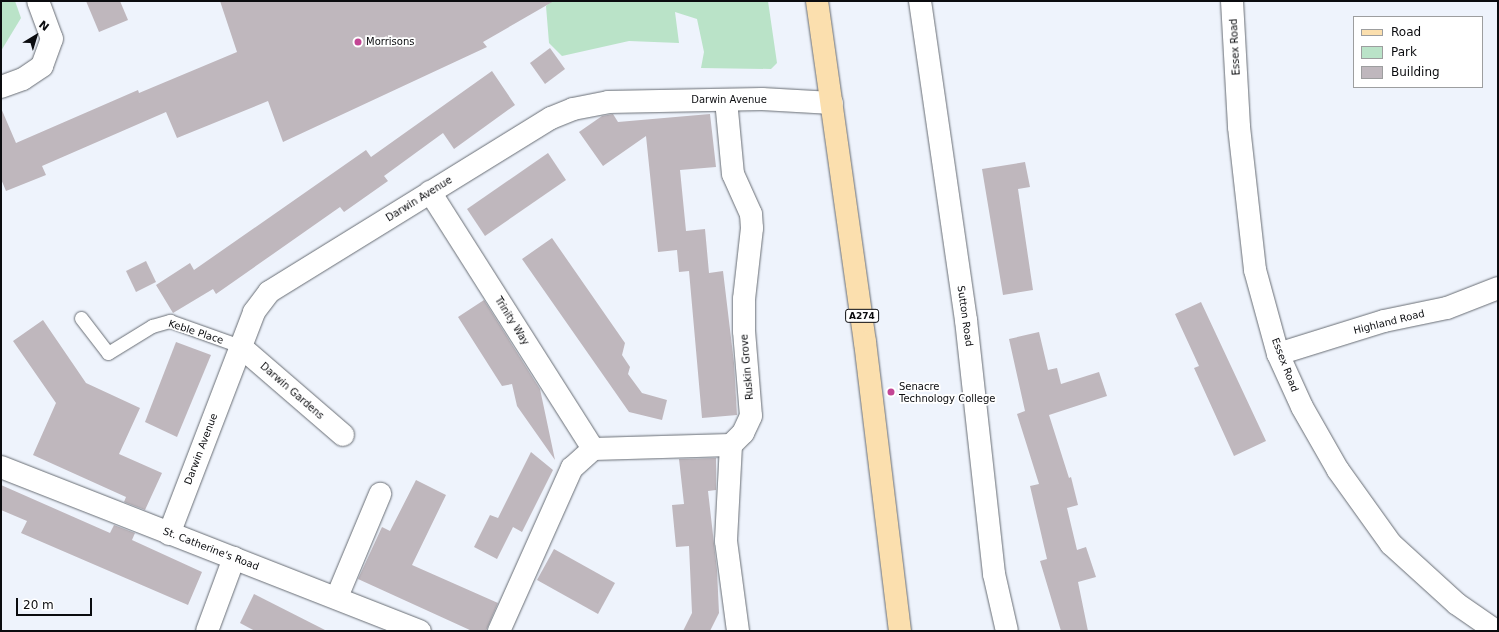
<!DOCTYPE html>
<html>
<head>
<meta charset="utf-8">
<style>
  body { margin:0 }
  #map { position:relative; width:1499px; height:632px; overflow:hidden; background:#eef3fc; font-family:"DejaVu Sans",sans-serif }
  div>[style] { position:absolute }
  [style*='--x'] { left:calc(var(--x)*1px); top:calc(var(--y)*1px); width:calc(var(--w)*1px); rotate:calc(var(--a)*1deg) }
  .green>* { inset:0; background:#bae3c8 }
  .building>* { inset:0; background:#bfb7bd }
  .roads { filter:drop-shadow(0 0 1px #686d74) drop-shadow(0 0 1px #686d74) }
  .lane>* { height:13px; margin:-6.5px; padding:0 6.5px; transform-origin:6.5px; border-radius:6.5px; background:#fff }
  .street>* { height:22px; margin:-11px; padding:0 11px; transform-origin:11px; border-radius:11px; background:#fff }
  .primary>* { height:22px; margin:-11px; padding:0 11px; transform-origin:11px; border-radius:11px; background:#fbdfae }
  .dots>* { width:11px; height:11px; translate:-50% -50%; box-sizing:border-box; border:2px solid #fff; border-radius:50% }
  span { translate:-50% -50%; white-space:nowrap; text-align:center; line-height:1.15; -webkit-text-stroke:3.5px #fff; paint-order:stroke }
  .shield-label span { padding:1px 3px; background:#fff; border:1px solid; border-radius:3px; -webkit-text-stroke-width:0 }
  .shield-label { font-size:9px; color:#0b0c0f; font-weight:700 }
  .poi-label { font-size:10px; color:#0b0c0f }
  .left { translate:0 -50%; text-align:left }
  .street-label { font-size:10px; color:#0b0c0f }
  .frame { position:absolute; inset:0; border:2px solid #0b0c0f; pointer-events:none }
  .legend { position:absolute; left:1353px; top:16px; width:130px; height:72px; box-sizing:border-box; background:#fff; border:1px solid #9d9e9f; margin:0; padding:5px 7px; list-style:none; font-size:12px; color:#0b0c0f }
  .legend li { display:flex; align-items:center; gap:8px; height:20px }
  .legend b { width:20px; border:1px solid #9d9e9f }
  .north { position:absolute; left:16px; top:16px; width:40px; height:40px; -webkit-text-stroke:3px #fff; paint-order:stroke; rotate:38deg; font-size:11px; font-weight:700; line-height:16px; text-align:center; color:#0b0c0f }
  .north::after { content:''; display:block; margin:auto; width:14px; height:18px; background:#0b0c0f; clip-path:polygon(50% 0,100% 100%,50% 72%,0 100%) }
  .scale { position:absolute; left:16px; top:598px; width:76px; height:18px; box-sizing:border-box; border:2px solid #0b0c0f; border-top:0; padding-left:5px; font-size:12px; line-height:14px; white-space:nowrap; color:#0b0c0f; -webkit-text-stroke:3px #fff; paint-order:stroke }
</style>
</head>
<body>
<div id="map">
  <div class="green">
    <div style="clip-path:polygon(1px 1px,15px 1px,21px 18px,1px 51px)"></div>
    <div style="clip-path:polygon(552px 1px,768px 1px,777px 63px,771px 69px,701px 68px,704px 52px,697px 19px,675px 12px,679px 43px,629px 41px,562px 56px,549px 43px,546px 6px)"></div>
  </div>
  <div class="building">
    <div style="clip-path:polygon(86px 1px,120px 1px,128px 20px,99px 32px)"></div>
    <div style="clip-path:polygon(220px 1px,554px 1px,483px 42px,487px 47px,283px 142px,268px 101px,177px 138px,166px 112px,42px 166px,46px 175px,6px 191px,1px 179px,1px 108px,16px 143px,138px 90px,139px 93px,237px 52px)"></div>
    <div style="clip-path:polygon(550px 48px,565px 69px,545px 84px,530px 63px)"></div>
    <div style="clip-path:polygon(492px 71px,515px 105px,454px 149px,443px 133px,384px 176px,388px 181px,344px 212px,340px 207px,216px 294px,213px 289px,173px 313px,156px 285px,190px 263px,194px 270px,366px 150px,371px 157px)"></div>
    <div style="clip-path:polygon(613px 114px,618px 122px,710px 114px,716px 167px,680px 170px,686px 231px,705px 229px,709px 273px,723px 271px,734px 363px,737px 415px,702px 418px,689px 271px,679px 272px,677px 250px,658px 252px,646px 136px,603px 166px,579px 132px,602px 116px)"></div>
    <div style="clip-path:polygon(548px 153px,566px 180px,485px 236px,467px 209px)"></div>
    <div style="clip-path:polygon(1025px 162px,1030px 187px,1018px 189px,1033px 290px,1003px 295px,982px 169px)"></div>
    <div style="clip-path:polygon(552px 238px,625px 343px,622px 355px,630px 367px,628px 374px,642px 393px,667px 400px,662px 420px,629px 412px,522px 259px)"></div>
    <div style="clip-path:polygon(146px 261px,156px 282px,136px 292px,126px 271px)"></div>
    <div style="clip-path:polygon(484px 300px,540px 389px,555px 460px,517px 406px,512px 384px,502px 386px,458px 317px)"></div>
    <div style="clip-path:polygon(1201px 302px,1266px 441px,1234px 456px,1194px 368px,1199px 366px,1175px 314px)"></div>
    <div style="clip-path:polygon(43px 320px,86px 383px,140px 408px,119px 454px,162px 473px,145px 510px,124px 502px,126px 497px,33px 455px,56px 403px,13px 341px)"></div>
    <div style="clip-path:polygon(1039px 332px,1048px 370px,1057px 368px,1061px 384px,1099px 372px,1107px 396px,1049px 415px,1069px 478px,1071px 477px,1078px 505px,1067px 508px,1077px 550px,1086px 547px,1096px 577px,1078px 582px,1088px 631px,1061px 631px,1040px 561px,1047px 559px,1030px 486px,1039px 484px,1017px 414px,1025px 411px,1009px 339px)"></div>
    <div style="clip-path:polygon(176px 342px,211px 355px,177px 437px,145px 422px)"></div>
    <div style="clip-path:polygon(531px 452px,553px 470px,522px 532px,513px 527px,497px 559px,474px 547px,490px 515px,498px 518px)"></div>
    <div style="clip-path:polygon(716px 458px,716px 490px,708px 491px,717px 570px,719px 613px,710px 631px,683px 631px,692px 613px,689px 546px,676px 547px,672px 505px,684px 504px,679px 459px)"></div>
    <div style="clip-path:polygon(416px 480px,446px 495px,412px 565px,498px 603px,486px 631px,472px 631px,358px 579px,382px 527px,390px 531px)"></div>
    <div style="clip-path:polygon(1px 485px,110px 533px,114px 525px,135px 533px,132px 540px,202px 572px,188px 605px,21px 533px,27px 521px,1px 510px)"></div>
    <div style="clip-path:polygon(554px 549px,615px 583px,598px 614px,537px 580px)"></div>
    <div style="clip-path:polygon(254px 594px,327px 631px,255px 631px,240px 623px)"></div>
  </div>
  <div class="roads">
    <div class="lane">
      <div style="--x:81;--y:318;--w:44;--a:52.4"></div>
      <div style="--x:108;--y:353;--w:52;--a:-31.5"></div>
      <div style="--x:152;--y:326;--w:19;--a:-16"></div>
      <div style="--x:170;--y:321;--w:74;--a:19.7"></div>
    </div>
    <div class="street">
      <div style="--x:920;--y:1;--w:322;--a:81.8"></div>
      <div style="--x:966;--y:320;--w:256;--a:83.7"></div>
      <div style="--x:994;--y:574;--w:58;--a:77.2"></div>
      <div style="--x:1232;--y:1;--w:126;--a:86.8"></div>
      <div style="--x:1239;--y:127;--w:144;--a:83.6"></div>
      <div style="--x:1255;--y:270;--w:87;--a:74.7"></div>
      <div style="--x:1278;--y:354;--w:58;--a:65.6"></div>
      <div style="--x:1302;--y:407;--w:73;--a:60.3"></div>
      <div style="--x:1338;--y:470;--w:91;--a:54.4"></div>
      <div style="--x:1391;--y:544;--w:89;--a:42.3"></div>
      <div style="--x:1457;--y:604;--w:47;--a:34.7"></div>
      <div style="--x:1;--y:87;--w:23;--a:-20"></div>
      <div style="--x:23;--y:79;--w:23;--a:-34"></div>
      <div style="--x:42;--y:66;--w:29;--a:-70"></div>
      <div style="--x:52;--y:39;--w:40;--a:-110.2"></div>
      <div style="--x:726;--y:100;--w:74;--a:84.6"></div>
      <div style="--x:733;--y:174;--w:44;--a:65.8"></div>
      <div style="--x:751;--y:214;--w:14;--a:86"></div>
      <div style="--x:752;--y:228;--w:71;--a:96.4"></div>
      <div style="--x:744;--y:299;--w:32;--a:90"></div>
      <div style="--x:744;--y:331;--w:85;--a:85.3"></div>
      <div style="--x:751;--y:416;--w:19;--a:115"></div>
      <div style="--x:743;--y:433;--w:17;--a:135"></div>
      <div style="--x:731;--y:445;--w:96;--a:93"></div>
      <div style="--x:726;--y:541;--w:91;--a:82.4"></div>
      <div style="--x:430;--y:192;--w:304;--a:57.6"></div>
      <div style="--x:240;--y:346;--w:136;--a:40.8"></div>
      <div style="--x:1278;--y:354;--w:111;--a:-17.3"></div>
      <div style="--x:1384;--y:321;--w:64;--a:-11.7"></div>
      <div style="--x:1447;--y:308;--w:55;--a:-21.4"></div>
      <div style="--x:1;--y:467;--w:450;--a:21.4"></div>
      <div style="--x:169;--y:534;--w:238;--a:-69"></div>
      <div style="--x:254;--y:312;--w:25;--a:-53"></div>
      <div style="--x:269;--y:292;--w:331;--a:-31.7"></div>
      <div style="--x:551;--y:118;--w:24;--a:-22"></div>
      <div style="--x:573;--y:109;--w:36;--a:-11"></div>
      <div style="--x:608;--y:102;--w:154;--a:-1.1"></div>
      <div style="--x:762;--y:99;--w:70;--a:3.3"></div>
      <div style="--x:337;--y:597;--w:112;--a:-67.3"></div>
      <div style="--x:207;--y:631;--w:78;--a:-69.7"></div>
      <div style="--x:499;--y:631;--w:179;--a:-65.9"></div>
      <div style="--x:572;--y:468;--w:28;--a:-42"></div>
      <div style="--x:593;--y:449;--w:138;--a:-1.7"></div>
    </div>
    <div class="primary">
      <div style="--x:817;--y:1;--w:344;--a:82"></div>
      <div style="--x:865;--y:342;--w:291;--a:83.1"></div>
    </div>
  </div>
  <div class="dots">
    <div style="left:358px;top:42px;background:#c34594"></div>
    <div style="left:891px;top:392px;background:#c34594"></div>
  </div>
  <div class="shield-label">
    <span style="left:862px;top:316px">A274</span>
  </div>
  <div class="poi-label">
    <span class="left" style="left:366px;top:42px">Morrisons</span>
    <span class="left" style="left:899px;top:392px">Senacre<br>Technology College</span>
  </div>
  <div class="street-label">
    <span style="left:1235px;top:47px;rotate:-93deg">Essex Road</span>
    <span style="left:729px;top:100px">Darwin Avenue</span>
    <span style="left:419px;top:199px;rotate:-32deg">Darwin Avenue</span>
    <span style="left:965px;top:316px;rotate:82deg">Sutton Road</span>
    <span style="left:512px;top:321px;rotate:58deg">Trinity Way</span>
    <span style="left:1389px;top:322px;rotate:-14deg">Highland Road</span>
    <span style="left:196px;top:332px;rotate:18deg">Keble Place</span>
    <span style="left:1285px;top:365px;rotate:69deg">Essex Road</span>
    <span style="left:747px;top:367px;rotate:-95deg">Ruskin Grove</span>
    <span style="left:292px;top:391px;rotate:41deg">Darwin Gardens</span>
    <span style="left:201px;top:449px;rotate:-69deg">Darwin Avenue</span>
    <span style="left:211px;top:549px;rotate:21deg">St. Catherine's Road</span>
  </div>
  <div class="frame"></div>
  <ul class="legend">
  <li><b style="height:5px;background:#fbdfae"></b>Road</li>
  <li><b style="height:11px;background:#bae3c8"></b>Park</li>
  <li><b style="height:11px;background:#bfb7bd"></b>Building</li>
  </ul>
  <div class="north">N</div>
  <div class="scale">20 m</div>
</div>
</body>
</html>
